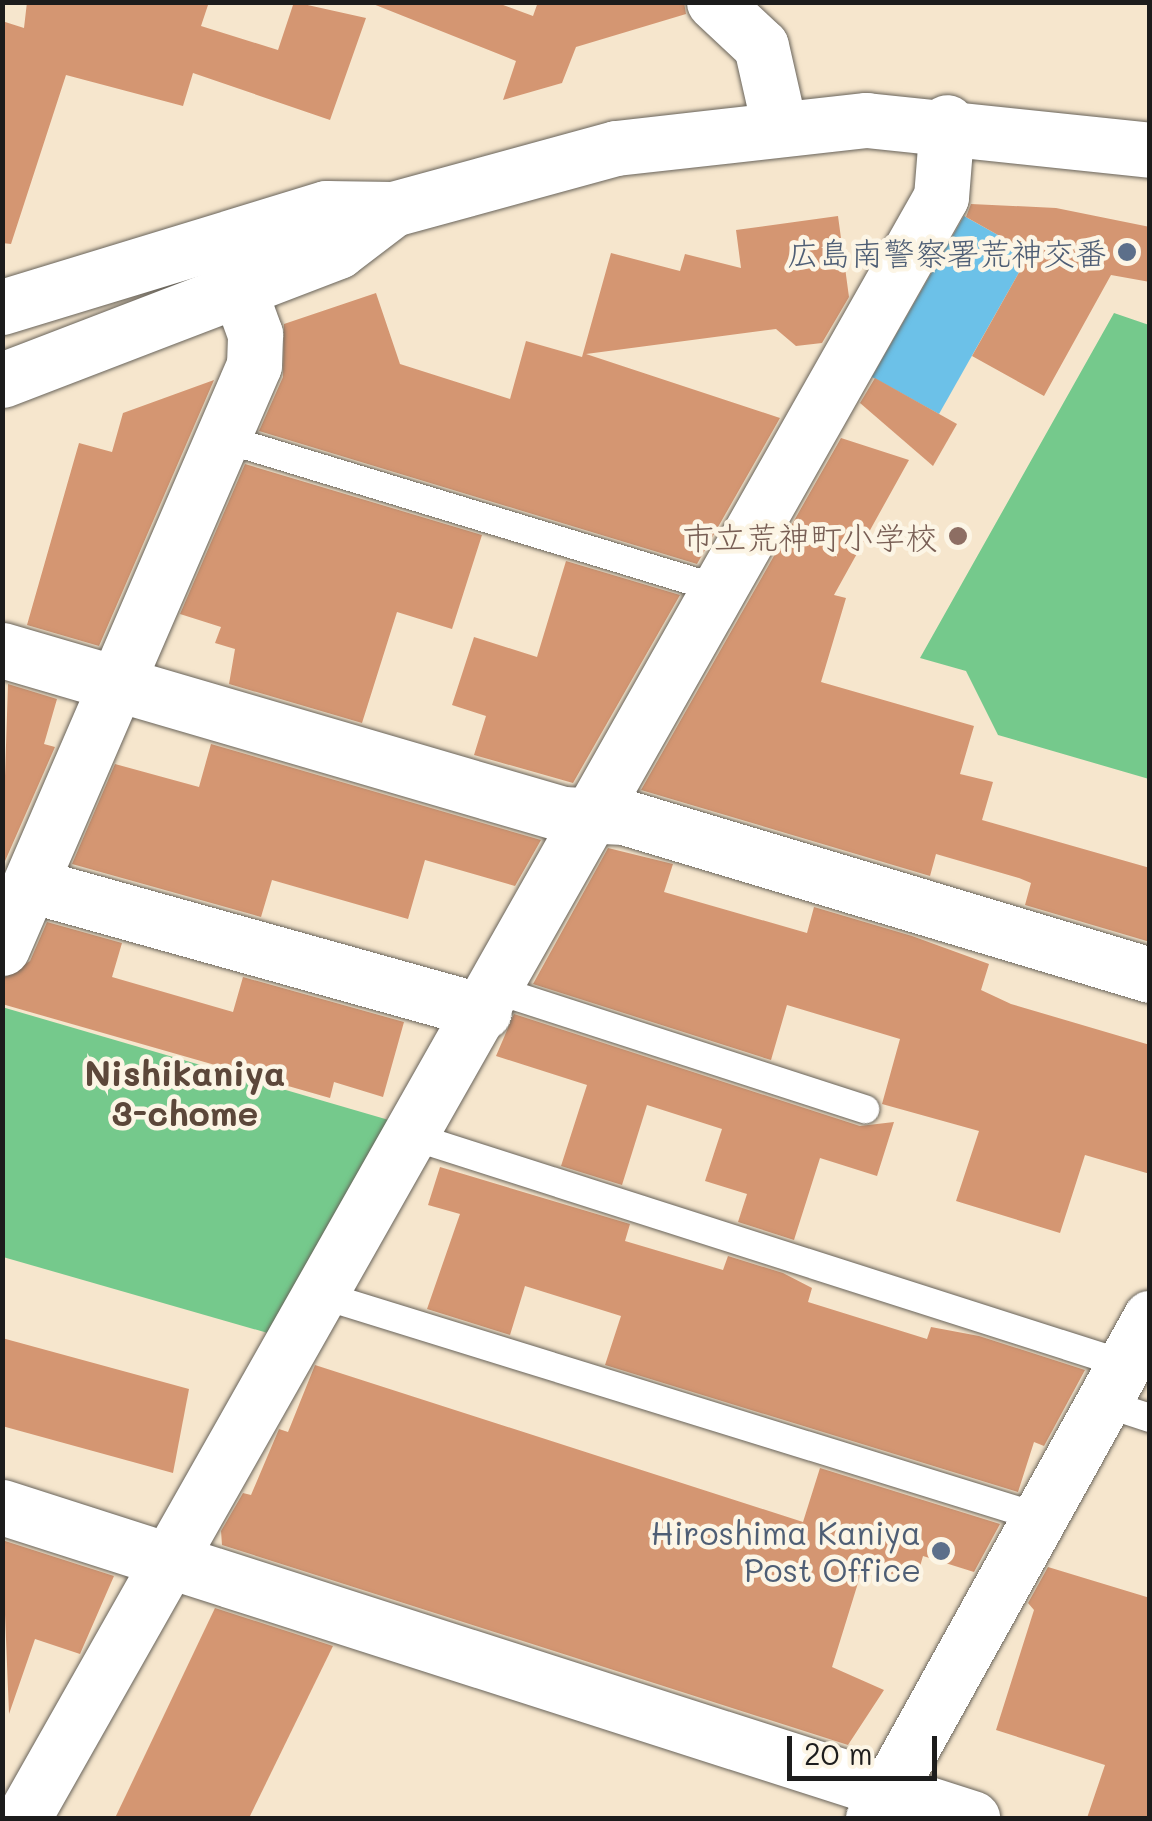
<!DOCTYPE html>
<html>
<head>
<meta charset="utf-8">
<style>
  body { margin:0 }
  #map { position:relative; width:1152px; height:1821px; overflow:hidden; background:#f6e6cd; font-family:Mali,"Klee One",sans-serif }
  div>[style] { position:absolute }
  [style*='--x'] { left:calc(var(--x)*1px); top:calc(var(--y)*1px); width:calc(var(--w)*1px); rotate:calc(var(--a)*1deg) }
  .green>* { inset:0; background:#75c98c }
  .water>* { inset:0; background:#6cc1e8 }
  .building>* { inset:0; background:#d49672 }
  .roads { filter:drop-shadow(0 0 2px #68635a) drop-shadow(0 0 2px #68635a) }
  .service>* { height:28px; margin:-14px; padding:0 14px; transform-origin:14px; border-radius:14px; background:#fff }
  .minor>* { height:55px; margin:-27.5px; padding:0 27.5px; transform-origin:27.5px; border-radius:27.5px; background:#fff }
  .secondary>* { height:55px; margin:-27.5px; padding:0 27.5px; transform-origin:27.5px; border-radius:27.5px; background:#fff }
  .dots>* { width:28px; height:28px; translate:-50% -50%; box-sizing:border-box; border:5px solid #fcf5e5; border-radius:50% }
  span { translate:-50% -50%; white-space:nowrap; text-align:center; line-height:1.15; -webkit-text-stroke:9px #fcf5e5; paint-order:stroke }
  .service-label { font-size:32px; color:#4e5e75 }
  .right { translate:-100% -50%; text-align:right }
  .education-label { font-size:32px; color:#785e54 }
  .neighbourhood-label { font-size:35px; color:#5c473a; font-weight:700 }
  .frame { position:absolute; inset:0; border:5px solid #1c1c1c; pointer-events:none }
  .scale { position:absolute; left:787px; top:1736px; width:150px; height:45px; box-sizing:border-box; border:5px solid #1c1c1c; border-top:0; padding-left:12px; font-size:30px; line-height:35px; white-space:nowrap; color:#1c1c1c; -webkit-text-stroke:8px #fcf5e5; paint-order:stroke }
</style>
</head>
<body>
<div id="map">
  <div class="green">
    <div style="clip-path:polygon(1114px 313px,1149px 325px,1149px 779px,998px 735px,966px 671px,920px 658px)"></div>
    <div style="clip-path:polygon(2px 1007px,399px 1123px,278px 1336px,3px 1257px)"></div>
  </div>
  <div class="water">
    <div style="clip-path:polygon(964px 216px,1030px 253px,939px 414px,872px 377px)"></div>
  </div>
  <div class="building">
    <div style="clip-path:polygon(27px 2px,209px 2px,201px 26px,278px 50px,294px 2px,366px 18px,330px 120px,193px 73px,183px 106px,66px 75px,11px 244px,2px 243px,2px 21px,24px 28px)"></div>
    <div style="clip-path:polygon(368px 2px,495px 2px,533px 16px,538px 2px,684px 2px,686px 14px,576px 47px,562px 83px,503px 100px,516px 61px)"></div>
    <div style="clip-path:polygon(971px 204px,1056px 208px,1150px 227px,1150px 282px,1111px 275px,1044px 396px,972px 356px,1030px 253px,966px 217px)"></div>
    <div style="clip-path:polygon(838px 216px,849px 297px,822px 343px,796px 346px,776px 329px,586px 354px,780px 418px,697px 564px,259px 431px,283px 377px,284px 324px,376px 293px,400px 364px,510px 399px,526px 341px,582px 357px,611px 253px,680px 271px,685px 254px,741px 268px,736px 230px)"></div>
    <div style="clip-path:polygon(875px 378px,957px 424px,933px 466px,860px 403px)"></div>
    <div style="clip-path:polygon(214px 380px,99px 646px,27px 625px,79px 443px,112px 452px,123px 413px)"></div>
    <div style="clip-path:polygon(841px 438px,909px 460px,834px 595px,846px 598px,821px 682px,974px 726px,960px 774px,993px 782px,982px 820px,1150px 868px,1150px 942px,1025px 905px,1031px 883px,1019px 878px,936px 854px,930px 876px,641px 790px)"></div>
    <div style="clip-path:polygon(245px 464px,482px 535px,452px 629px,397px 612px,362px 723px,229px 684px,235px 649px,215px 643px,221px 627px,180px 614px)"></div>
    <div style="clip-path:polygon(566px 561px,680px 595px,573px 783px,474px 755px,486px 716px,452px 705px,474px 637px,537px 657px)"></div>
    <div style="clip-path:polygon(8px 684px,57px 699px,44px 744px,55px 747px,2px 868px)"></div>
    <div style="clip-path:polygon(211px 744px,541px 840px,515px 886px,425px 860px,408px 919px,272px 880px,261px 917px,72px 864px,115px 764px,199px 787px)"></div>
    <div style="clip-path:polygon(608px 848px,673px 864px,664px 892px,807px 933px,814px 907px,912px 936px,989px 964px,981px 990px,1011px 1004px,1150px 1045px,1150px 1174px,1085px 1155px,1060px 1233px,956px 1201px,979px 1131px,882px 1104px,900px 1039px,787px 1005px,771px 1060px,533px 984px)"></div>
    <div style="clip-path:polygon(47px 922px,122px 943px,112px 977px,233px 1012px,243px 977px,404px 1022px,383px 1097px,334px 1082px,330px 1098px,2px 1004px,2px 979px,30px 961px)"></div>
    <div style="clip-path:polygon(514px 1014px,860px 1126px,894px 1122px,877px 1176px,820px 1158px,794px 1240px,738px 1222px,747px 1194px,705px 1181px,722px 1129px,647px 1105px,622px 1185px,561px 1166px,587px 1085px,496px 1056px)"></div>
    <div style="clip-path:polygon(440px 1167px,630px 1224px,625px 1241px,723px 1270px,728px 1256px,783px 1273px,812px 1288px,808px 1302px,927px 1339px,931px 1327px,979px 1336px,1085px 1370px,1044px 1446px,1034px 1442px,1018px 1492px,605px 1365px,621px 1316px,525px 1286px,510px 1335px,427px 1309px,460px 1214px,428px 1205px)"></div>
    <div style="clip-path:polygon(2px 1338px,189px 1389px,173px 1473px,2px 1426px)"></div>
    <div style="clip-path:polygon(315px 1365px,803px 1522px,820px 1468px,1000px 1524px,974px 1572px,923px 1556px,917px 1577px,862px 1570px,832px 1667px,884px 1690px,848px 1745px,222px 1545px,221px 1531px,243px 1493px,251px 1495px,279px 1429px,288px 1432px)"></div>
    <div style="clip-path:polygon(2px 1540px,114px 1576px,80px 1654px,35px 1639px,9px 1714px)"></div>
    <div style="clip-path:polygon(1048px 1567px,1150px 1598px,1150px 1818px,1087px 1818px,1105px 1765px,996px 1730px,1034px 1610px,1028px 1603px)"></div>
    <div style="clip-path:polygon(215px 1608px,333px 1646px,249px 1818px,115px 1818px)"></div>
  </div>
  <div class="roads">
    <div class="service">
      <div style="--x:225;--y:439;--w:516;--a:16.89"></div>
      <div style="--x:496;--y:990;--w:388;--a:17.9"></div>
      <div style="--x:408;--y:1135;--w:752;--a:17.74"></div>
      <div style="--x:318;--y:1294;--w:751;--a:17.2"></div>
      <div style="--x:1101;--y:1402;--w:52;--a:18.1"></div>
    </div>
    <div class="minor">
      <div style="--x:714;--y:2;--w:64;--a:43.1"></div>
      <div style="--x:761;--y:46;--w:81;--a:77.2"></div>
      <div style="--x:2;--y:650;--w:584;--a:16.3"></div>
      <div style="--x:563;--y:814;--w:61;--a:2.8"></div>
      <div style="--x:624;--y:817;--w:549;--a:16.72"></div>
      <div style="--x:34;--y:886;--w:467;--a:15.6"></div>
      <div style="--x:2;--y:948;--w:635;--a:-66.62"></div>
      <div style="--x:254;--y:365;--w:31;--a:-88"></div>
      <div style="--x:255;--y:334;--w:94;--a:-110"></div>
      <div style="--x:2;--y:1507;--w:1019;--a:17.78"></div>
      <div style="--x:23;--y:1818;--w:1863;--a:-60.48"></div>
      <div style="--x:941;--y:197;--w:75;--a:-85.4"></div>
      <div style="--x:873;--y:1818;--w:572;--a:-61.01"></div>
    </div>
    <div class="secondary">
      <div style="--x:2;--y:307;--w:339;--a:-17"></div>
      <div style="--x:326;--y:208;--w:67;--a:0.9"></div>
      <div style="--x:2;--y:380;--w:360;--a:-21"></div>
      <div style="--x:338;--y:251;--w:69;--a:-37.4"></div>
      <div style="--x:393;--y:209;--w:231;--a:-15.3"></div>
      <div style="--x:616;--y:148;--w:252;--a:-6.4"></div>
      <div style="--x:866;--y:120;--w:286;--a:6"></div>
    </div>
  </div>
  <div class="dots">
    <div style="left:1127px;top:252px;background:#5c6f8a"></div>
    <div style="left:958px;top:536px;background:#8d6e63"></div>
    <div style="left:941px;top:1551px;background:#5c6f8a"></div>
  </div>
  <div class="service-label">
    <span class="right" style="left:1107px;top:252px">広島南警察署荒神交番</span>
    <span class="right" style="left:921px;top:1551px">Hiroshima Kaniya<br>Post Office</span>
  </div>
  <div class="education-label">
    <span class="right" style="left:938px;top:536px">市立荒神町小学校</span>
  </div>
  <div class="neighbourhood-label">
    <span style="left:185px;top:1092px">Nishikaniya<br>3-chome</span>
  </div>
  <div class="frame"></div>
  <div class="scale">20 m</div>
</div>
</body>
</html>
